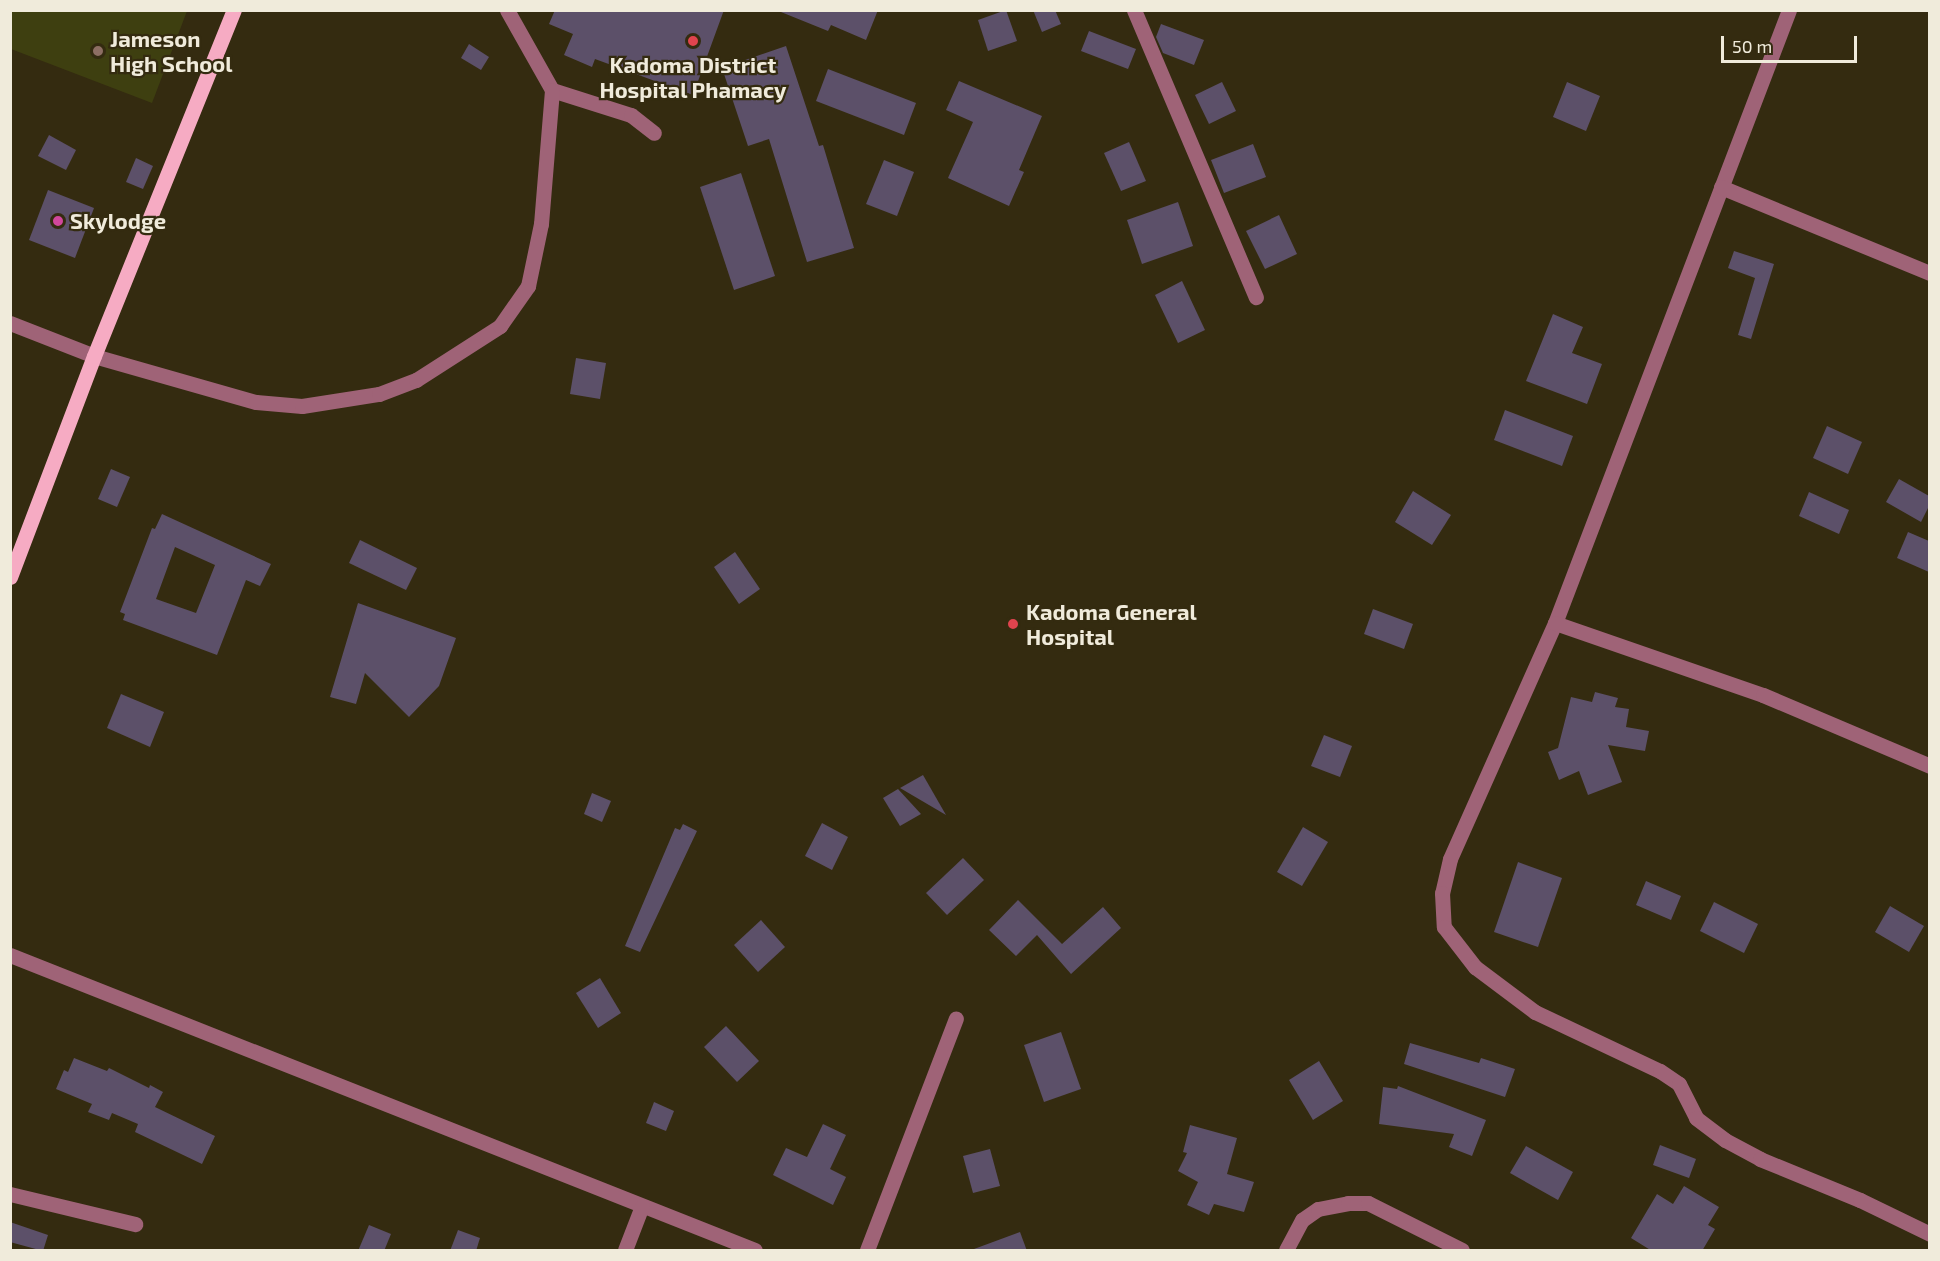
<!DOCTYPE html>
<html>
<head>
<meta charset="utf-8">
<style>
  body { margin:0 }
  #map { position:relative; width:1940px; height:1261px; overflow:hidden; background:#342b10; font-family:"Exo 2",sans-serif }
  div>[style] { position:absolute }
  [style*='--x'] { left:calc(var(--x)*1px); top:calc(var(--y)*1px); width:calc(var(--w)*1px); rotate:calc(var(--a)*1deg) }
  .green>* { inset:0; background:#3e3f10 }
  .building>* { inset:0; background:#5c5069 }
  .minor>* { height:15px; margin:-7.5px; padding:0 7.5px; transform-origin:7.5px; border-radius:7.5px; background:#9f6377 }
  .major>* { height:15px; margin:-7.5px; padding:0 7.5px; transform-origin:7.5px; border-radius:7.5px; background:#f6abc3 }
  .dots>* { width:16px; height:16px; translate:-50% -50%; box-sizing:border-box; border:3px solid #342b10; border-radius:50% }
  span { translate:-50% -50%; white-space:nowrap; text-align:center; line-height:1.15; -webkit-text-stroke:4.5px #342b10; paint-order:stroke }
  .poi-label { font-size:22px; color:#f0ebdb; font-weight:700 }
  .left { translate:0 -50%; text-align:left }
  .frame { position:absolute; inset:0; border:12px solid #f0ebdb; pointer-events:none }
  .scale { position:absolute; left:1721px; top:36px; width:136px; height:27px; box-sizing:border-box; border:3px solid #f0ebdb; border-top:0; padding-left:8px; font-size:18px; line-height:21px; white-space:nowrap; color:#f0ebdb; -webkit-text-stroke:4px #342b10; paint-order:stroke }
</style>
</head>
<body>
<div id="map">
  <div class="green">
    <div style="clip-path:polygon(10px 11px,11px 10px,187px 11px,152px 103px,11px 49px)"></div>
  </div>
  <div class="building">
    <div style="clip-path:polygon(555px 10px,724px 10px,693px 95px,595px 59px,592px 67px,564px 55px,573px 34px,549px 24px)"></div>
    <div style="clip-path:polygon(776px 10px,878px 10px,866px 40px,831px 25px,828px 31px)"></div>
    <div style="clip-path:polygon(1006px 10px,1017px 41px,988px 51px,978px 20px)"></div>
    <div style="clip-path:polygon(1033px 10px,1055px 10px,1061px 24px,1042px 32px)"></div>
    <div style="clip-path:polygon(1161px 24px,1204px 40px,1194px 65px,1163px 53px,1156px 37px)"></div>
    <div style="clip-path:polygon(1089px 31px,1136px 49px,1128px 69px,1081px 51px)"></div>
    <div style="clip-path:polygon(469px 44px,489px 57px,481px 70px,461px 58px)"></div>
    <div style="clip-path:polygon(786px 46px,819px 146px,823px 145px,854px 248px,807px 262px,769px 139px,748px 146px,722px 68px)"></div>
    <div style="clip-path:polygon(828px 69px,916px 103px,904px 135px,816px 101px)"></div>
    <div style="clip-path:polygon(959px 81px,1042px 116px,1019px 170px,1024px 172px,1009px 206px,948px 178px,973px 122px,946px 110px)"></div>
    <div style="clip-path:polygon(1222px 82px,1236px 111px,1209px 124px,1195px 95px)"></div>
    <div style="clip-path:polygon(1567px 82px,1600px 96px,1586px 131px,1553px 117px)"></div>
    <div style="clip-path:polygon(49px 135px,76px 150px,66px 170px,38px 156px)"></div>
    <div style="clip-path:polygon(1129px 142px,1146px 181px,1121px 191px,1104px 153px)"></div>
    <div style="clip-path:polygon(1253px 144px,1266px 177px,1224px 193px,1211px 160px)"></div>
    <div style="clip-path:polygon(136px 158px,153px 166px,143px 189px,126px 182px)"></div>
    <div style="clip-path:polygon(884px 160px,914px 172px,897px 216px,866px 204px)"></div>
    <div style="clip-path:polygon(741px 173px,775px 276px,734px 290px,700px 187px)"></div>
    <div style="clip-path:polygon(48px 190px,94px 208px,75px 258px,29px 240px)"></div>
    <div style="clip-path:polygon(1178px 202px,1193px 246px,1142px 264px,1127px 220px)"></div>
    <div style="clip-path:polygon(1279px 215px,1297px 254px,1265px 269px,1246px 231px)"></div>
    <div style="clip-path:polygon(1734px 251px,1774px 264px,1751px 339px,1738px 335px,1755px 278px,1728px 268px)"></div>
    <div style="clip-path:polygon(1182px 281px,1205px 330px,1178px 343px,1155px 295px)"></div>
    <div style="clip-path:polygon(1553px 314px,1583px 327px,1572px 353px,1602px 364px,1587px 404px,1526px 381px)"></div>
    <div style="clip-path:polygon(576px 358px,606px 363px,600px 399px,570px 394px)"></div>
    <div style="clip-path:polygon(1505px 410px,1573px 436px,1562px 466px,1494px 440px)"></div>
    <div style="clip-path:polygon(1827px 426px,1862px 442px,1848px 474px,1813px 458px)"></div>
    <div style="clip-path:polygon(111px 469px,130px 477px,117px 507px,98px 499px)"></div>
    <div style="clip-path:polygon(1899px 479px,1929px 496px,1929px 506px,1921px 522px,1886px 502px)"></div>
    <div style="clip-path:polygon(1413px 491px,1451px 515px,1432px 545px,1395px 522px)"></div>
    <div style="clip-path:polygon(1809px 492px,1849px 510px,1839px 534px,1799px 516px)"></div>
    <div style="clip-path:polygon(evenodd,162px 514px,271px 564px,260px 586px,246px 580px,217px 655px,123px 620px,125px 614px,120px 612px,152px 528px,155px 529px,162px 514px,175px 547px,215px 565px,196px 613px,156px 599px,175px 547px)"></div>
    <div style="clip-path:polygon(1908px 532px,1929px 541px,1929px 572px,1897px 558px)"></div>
    <div style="clip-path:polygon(360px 540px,417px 568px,406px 590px,349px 563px)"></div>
    <div style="clip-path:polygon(735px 552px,760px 589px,739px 604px,714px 567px)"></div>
    <div style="clip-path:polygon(358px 603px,456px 638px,439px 686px,409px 717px,365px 673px,356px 704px,330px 697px)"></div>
    <div style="clip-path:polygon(1373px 609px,1413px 624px,1404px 649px,1364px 634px)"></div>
    <div style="clip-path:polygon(1595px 692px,1618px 698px,1615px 707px,1629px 709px,1626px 727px,1649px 731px,1645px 751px,1608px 745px,1622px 782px,1588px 795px,1579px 771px,1559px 780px,1548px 752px,1558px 748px,1571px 697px,1592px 702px)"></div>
    <div style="clip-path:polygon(121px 694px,164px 712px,150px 747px,107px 728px)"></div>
    <div style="clip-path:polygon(1324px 735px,1352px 746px,1340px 777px,1311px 766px)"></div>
    <div style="clip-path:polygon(923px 775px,946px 815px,900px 788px)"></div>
    <div style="clip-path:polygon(898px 789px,921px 814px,900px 826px,883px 798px)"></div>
    <div style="clip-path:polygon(592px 793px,611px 801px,602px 822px,584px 814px)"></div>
    <div style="clip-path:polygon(822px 823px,848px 837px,832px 870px,805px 856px)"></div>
    <div style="clip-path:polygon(683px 824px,697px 831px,640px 952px,625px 946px,675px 828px,680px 830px)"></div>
    <div style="clip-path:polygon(1303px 827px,1328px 842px,1302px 886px,1277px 872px)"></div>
    <div style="clip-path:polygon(963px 858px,984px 880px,947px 915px,926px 893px)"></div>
    <div style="clip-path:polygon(1518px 862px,1562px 878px,1538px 947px,1494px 932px)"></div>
    <div style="clip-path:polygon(1646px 881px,1681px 896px,1671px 920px,1636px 905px)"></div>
    <div style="clip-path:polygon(1018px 900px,1062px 944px,1103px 907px,1121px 928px,1071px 974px,1037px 935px,1016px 956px,989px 930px)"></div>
    <div style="clip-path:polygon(1714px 902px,1758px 924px,1744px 953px,1700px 931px)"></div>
    <div style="clip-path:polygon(1890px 906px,1924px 926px,1909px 952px,1875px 932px)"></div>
    <div style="clip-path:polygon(761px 920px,785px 947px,758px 972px,734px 945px)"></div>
    <div style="clip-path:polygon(600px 978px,621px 1013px,598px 1028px,576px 993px)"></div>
    <div style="clip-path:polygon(726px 1026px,759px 1061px,737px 1082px,704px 1047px)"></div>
    <div style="clip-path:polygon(1061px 1032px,1081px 1089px,1044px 1102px,1024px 1045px)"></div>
    <div style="clip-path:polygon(1410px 1043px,1479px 1063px,1481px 1058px,1515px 1069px,1505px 1097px,1404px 1064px)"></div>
    <div style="clip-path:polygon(74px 1058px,107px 1071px,109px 1068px,149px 1088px,150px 1085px,163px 1092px,155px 1107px,215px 1136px,202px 1164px,135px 1132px,138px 1124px,112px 1113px,109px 1120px,88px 1112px,92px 1104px,56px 1089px,64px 1070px,68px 1072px)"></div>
    <div style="clip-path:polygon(1319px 1061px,1343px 1101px,1313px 1120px,1289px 1080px)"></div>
    <div style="clip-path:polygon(1398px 1086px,1486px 1120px,1472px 1156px,1449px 1147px,1454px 1134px,1379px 1124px,1383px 1087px,1397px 1089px)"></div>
    <div style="clip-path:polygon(654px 1102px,674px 1111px,666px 1131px,646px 1123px)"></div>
    <div style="clip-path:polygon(823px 1124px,846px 1135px,830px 1169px,846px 1177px,833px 1205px,773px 1175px,786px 1148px,807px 1157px)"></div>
    <div style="clip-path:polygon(1190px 1125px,1237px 1138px,1227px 1174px,1254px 1182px,1244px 1212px,1214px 1204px,1209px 1215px,1187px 1205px,1198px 1182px,1178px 1171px,1187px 1153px,1183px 1152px)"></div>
    <div style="clip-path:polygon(1660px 1145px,1696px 1159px,1689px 1178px,1653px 1165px)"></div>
    <div style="clip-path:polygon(1526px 1146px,1573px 1172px,1558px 1200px,1510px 1173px)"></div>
    <div style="clip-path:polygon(990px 1149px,1000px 1186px,973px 1193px,963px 1156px)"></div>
    <div style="clip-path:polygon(1684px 1186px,1719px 1207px,1708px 1225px,1715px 1229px,1702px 1251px,1652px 1251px,1631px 1238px,1657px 1194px,1673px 1204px)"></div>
    <div style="clip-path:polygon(10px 1222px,48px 1235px,43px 1251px,10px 1242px)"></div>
    <div style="clip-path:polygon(369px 1225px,391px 1234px,384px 1251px,358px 1251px)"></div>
    <div style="clip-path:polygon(458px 1230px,480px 1238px,476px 1251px,450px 1251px)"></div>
    <div style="clip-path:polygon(1020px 1232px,1027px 1251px,974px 1251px,974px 1249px)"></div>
  </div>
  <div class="minor">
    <div style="--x:507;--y:10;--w:92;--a:60.6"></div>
    <div style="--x:552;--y:90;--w:83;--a:17.6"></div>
    <div style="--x:631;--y:115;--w:29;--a:38"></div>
    <div style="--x:1134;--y:10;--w:312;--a:67"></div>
    <div style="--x:1789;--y:10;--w:656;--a:110.89"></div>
    <div style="--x:1555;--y:623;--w:258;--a:114"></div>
    <div style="--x:1450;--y:859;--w:35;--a:103"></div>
    <div style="--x:1442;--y:893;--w:34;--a:87"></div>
    <div style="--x:1444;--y:927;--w:51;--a:52.2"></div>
    <div style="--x:1475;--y:967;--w:75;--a:36.9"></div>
    <div style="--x:1535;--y:1012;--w:138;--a:25.3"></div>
    <div style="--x:1660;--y:1071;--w:23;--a:34"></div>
    <div style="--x:1679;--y:1084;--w:38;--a:63"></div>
    <div style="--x:1696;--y:1118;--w:36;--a:37"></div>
    <div style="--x:1725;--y:1140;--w:40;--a:28"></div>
    <div style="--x:1760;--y:1159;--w:108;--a:22.3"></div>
    <div style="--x:1860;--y:1200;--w:78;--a:25.9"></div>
    <div style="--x:1721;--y:187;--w:226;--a:22.4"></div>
    <div style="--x:10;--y:323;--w:90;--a:21.4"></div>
    <div style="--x:94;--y:356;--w:168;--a:15.9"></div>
    <div style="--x:256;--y:402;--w:46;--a:5"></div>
    <div style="--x:302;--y:406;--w:78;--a:-8.9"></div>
    <div style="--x:379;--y:394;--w:40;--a:-21"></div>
    <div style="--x:416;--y:380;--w:100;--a:-32.7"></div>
    <div style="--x:500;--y:326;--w:49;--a:-55"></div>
    <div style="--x:528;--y:286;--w:63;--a:-78.2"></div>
    <div style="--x:541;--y:224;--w:134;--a:-85.3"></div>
    <div style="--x:1555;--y:623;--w:220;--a:19.1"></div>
    <div style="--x:1763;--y:695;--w:181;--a:23"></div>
    <div style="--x:10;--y:955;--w:801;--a:21.6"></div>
    <div style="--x:10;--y:1194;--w:129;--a:13.5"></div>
    <div style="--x:625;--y:1250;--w:47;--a:-68.9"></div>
    <div style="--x:867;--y:1250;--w:248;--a:-69"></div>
    <div style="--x:1286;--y:1250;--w:34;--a:-62"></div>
    <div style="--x:1302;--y:1220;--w:19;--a:-35"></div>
    <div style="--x:1318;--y:1209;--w:31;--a:-11"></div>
    <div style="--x:1348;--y:1203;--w:20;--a:0"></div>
    <div style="--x:1368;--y:1203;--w:105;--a:26.6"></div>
  </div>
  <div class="major">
    <div style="--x:10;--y:577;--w:236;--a:-69.2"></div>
    <div style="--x:94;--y:356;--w:373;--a:-68"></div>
  </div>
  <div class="dots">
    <div style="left:693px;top:41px;background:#e0444e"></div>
    <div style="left:98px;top:51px;background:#8d6e63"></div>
    <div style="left:58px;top:221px;background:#d1479c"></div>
    <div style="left:1013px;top:624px;background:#e0444e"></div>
  </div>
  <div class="poi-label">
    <span class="left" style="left:110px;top:51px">Jameson<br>High School</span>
    <span style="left:693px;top:77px">Kadoma District<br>Hospital Phamacy</span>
    <span class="left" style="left:70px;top:221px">Skylodge</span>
    <span class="left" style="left:1026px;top:624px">Kadoma General<br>Hospital</span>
  </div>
  <div class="frame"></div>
  <div class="scale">50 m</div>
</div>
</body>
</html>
